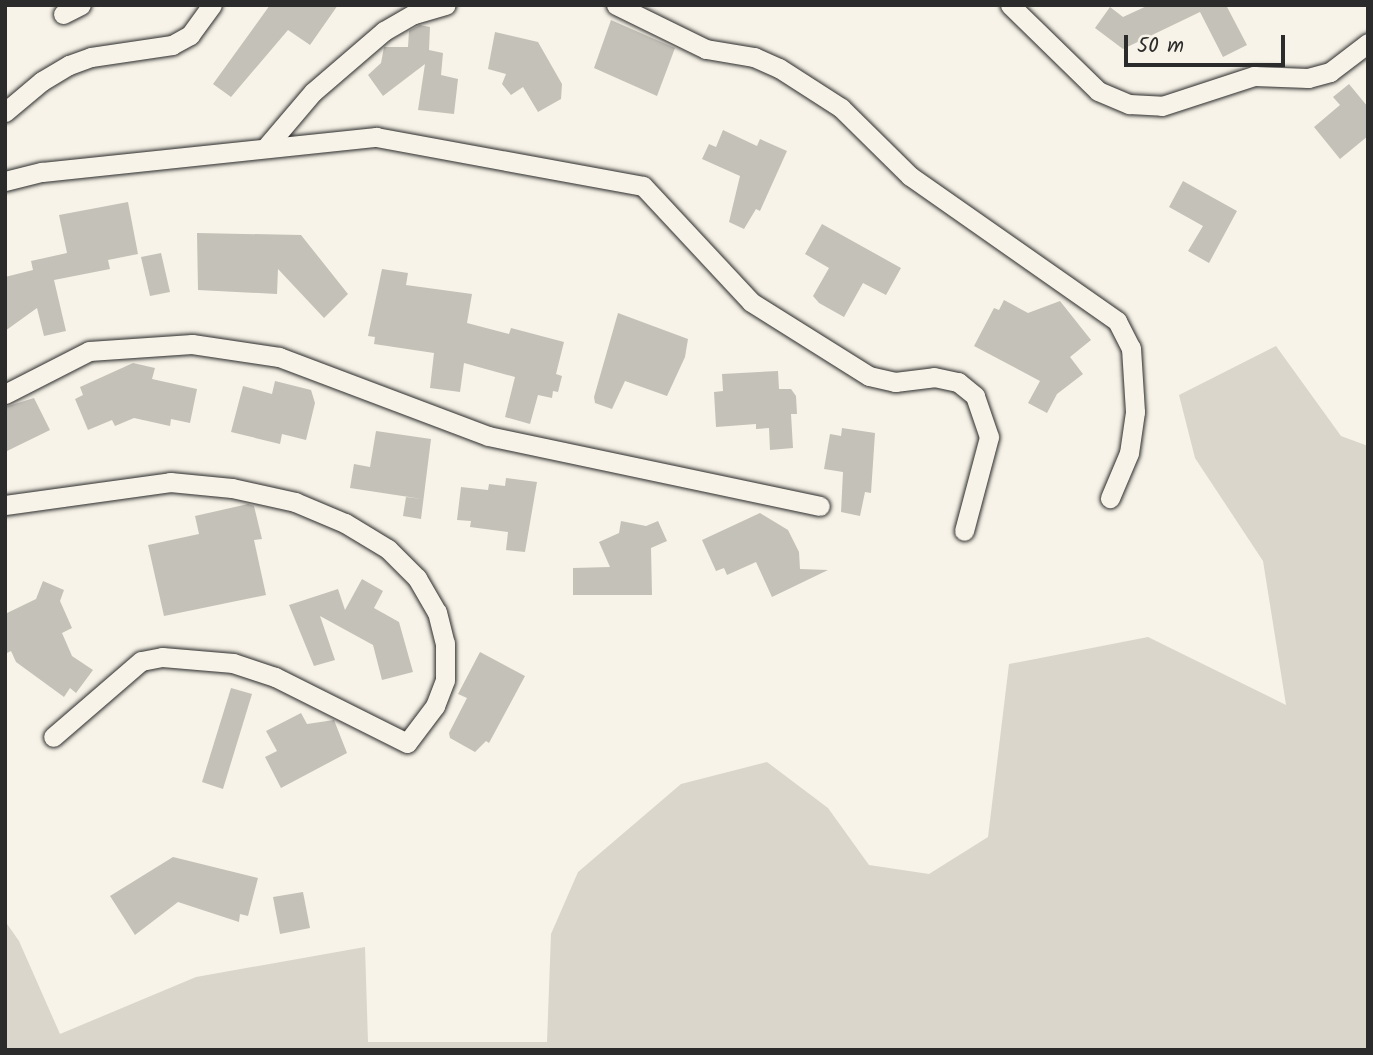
<!DOCTYPE html>
<html>
<head>
<meta charset="utf-8">
<style>
  body { margin:0 }
  #map { position:relative; width:1373px; height:1055px; overflow:hidden; background:#f7f3e8; font-family:Kalam,sans-serif }
  div>[style] { position:absolute }
  [style*='--x'] { left:calc(var(--x)*1px); top:calc(var(--y)*1px); width:calc(var(--w)*1px); rotate:calc(var(--a)*1deg) }
  .green>* { inset:0; background:#dad6cc }
  .building>* { inset:0; background:#c4c1b9 }
  .roads { filter:drop-shadow(0 0 2px #2b2b2b) drop-shadow(0 0 2px #2b2b2b) }
  .street>* { height:19px; margin:-9.5px; padding:0 9.5px; transform-origin:9.5px; border-radius:9.5px; background:#f7f3e8 }
  span { translate:-50% -50%; white-space:nowrap; text-align:center; line-height:1.15; -webkit-text-stroke:7px #f7f3e8; paint-order:stroke }
  .frame { position:absolute; inset:0; border:7px solid #2b2b2b; pointer-events:none }
  .scale { position:absolute; left:1124px; top:35px; width:161px; height:32px; box-sizing:border-box; border:4px solid #2b2b2b; border-top:0; padding-left:9px; font-size:21px; line-height:24px; white-space:nowrap; color:#2b2b2b; -webkit-text-stroke:5px #f7f3e8; paint-order:stroke }
</style>
</head>
<body>
<div id="map">
  <div class="green">
    <div style="clip-path:polygon(1276px 346px,1341px 436px,1368px 446px,1368px 1050px,5px 1050px,5px 921px,19px 941px,60px 1034px,196px 977px,365px 947px,368px 1042px,547px 1042px,551px 934px,578px 872px,681px 784px,767px 762px,828px 808px,869px 865px,929px 874px,988px 837px,1009px 664px,1148px 637px,1286px 705px,1263px 561px,1195px 458px,1179px 395px)"></div>
  </div>
  <div class="building">
    <div style="clip-path:polygon(270px 5px,338px 5px,310px 45px,288px 30px,231px 97px,213px 84px)"></div>
    <div style="clip-path:polygon(1149px 5px,1226px 5px,1247px 45px,1223px 57px,1200px 12px,1123px 49px,1095px 28px,1110px 7px,1123px 17px)"></div>
    <div style="clip-path:polygon(611px 20px,675px 48px,657px 96px,594px 68px)"></div>
    <div style="clip-path:polygon(420px 25px,430px 27px,429px 50px,443px 53px,441px 75px,458px 79px,454px 114px,418px 110px,425px 64px,383px 96px,368px 75px,381px 63px,384px 47px,408px 47px,409px 31px)"></div>
    <div style="clip-path:polygon(495px 32px,538px 42px,562px 84px,561px 99px,538px 112px,523px 87px,511px 95px,502px 84px,506px 74px,488px 69px)"></div>
    <div style="clip-path:polygon(1349px 84px,1368px 107px,1368px 136px,1340px 159px,1314px 127px,1340px 105px,1333px 97px)"></div>
    <div style="clip-path:polygon(723px 130px,757px 146px,760px 139px,787px 151px,760px 211px,756px 209px,744px 229px,729px 222px,740px 176px,702px 159px,709px 144px,716px 147px)"></div>
    <div style="clip-path:polygon(1183px 181px,1237px 211px,1209px 263px,1188px 251px,1203px 226px,1169px 207px)"></div>
    <div style="clip-path:polygon(128px 202px,138px 254px,108px 260px,110px 269px,54px 280px,66px 331px,44px 336px,37px 308px,5px 331px,5px 277px,33px 270px,31px 261px,67px 253px,59px 215px)"></div>
    <div style="clip-path:polygon(822px 224px,901px 268px,886px 295px,863px 283px,844px 317px,819px 303px,813px 296px,829px 268px,805px 254px)"></div>
    <div style="clip-path:polygon(197px 233px,301px 235px,348px 294px,324px 318px,278px 269px,277px 294px,198px 290px)"></div>
    <div style="clip-path:polygon(161px 253px,170px 292px,150px 296px,141px 257px)"></div>
    <div style="clip-path:polygon(382px 269px,408px 273px,406px 285px,472px 294px,467px 323px,509px 334px,511px 328px,564px 342px,556px 374px,562px 376px,558px 392px,553px 391px,552px 398px,538px 395px,530px 424px,505px 417px,515px 377px,464px 363px,460px 392px,430px 388px,434px 353px,374px 344px,375px 337px,368px 336px)"></div>
    <div style="clip-path:polygon(1004px 300px,1028px 313px,1060px 301px,1091px 340px,1070px 357px,1083px 374px,1057px 394px,1047px 413px,1028px 403px,1040px 381px,974px 346px,994px 308px,999px 310px)"></div>
    <div style="clip-path:polygon(618px 313px,688px 339px,685px 357px,667px 396px,625px 381px,612px 409px,595px 403px,594px 397px)"></div>
    <div style="clip-path:polygon(133px 363px,155px 368px,152px 379px,197px 389px,190px 423px,171px 419px,170px 426px,134px 418px,115px 426px,112px 420px,88px 430px,75px 399px,83px 395px,80px 387px)"></div>
    <div style="clip-path:polygon(778px 371px,779px 389px,791px 389px,796px 396px,797px 414px,791px 414px,793px 448px,770px 450px,769px 428px,756px 429px,756px 424px,716px 427px,714px 392px,723px 391px,722px 374px)"></div>
    <div style="clip-path:polygon(275px 381px,311px 390px,315px 403px,306px 440px,282px 434px,280px 444px,231px 432px,243px 386px,272px 394px)"></div>
    <div style="clip-path:polygon(34px 398px,50px 430px,5px 452px,5px 407px)"></div>
    <div style="clip-path:polygon(842px 428px,875px 433px,871px 493px,865px 492px,860px 516px,841px 512px,843px 472px,824px 469px,830px 434px,841px 436px)"></div>
    <div style="clip-path:polygon(376px 431px,431px 439px,421px 519px,403px 516px,406px 497px,422px 499px,350px 488px,354px 464px,370px 467px)"></div>
    <div style="clip-path:polygon(506px 478px,537px 482px,525px 552px,506px 550px,508px 532px,470px 527px,471px 521px,457px 520px,461px 487px,488px 490px,489px 484px,505px 486px)"></div>
    <div style="clip-path:polygon(248px 504px,254px 506px,262px 539px,254px 540px,266px 595px,164px 616px,148px 545px,199px 534px,195px 516px)"></div>
    <div style="clip-path:polygon(760px 513px,788px 530px,799px 552px,800px 569px,828px 570px,772px 597px,756px 562px,727px 575px,724px 568px,716px 571px,702px 540px)"></div>
    <div style="clip-path:polygon(621px 521px,646px 526px,658px 521px,667px 541px,651px 548px,652px 595px,573px 595px,573px 568px,610px 567px,599px 542px,619px 533px)"></div>
    <div style="clip-path:polygon(362px 579px,383px 591px,374px 608px,399px 622px,413px 672px,382px 680px,373px 645px,320px 616px,335px 660px,314px 666px,289px 605px,338px 589px,345px 610px)"></div>
    <div style="clip-path:polygon(43px 581px,64px 590px,60px 601px,72px 628px,62px 633px,72px 656px,93px 670px,76px 693px,70px 688px,64px 697px,16px 662px,11px 651px,5px 654px,5px 614px,36px 599px)"></div>
    <div style="clip-path:polygon(480px 652px,525px 676px,489px 743px,486px 741px,475px 752px,450px 738px,449px 733px,467px 698px,458px 694px)"></div>
    <div style="clip-path:polygon(231px 688px,252px 694px,223px 789px,202px 782px)"></div>
    <div style="clip-path:polygon(301px 713px,307px 724px,334px 720px,347px 753px,281px 788px,265px 757px,277px 751px,266px 731px)"></div>
    <div style="clip-path:polygon(173px 857px,258px 878px,248px 916px,240px 914px,239px 922px,178px 902px,135px 935px,110px 896px)"></div>
    <div style="clip-path:polygon(303px 892px,310px 928px,280px 934px,273px 897px)"></div>
  </div>
  <div class="roads">
    <div class="street">
      <div style="--x:616;--y:5;--w:100;--a:26.1"></div>
      <div style="--x:706;--y:49;--w:49;--a:9.5"></div>
      <div style="--x:754;--y:57;--w:27;--a:24"></div>
      <div style="--x:779;--y:68;--w:74;--a:32.8"></div>
      <div style="--x:841;--y:108;--w:97;--a:44.6"></div>
      <div style="--x:910;--y:176;--w:253;--a:35"></div>
      <div style="--x:1117;--y:321;--w:30;--a:63"></div>
      <div style="--x:1131;--y:348;--w:64;--a:86.4"></div>
      <div style="--x:1135;--y:412;--w:41;--a:98.3"></div>
      <div style="--x:1129;--y:453;--w:49;--a:112.9"></div>
      <div style="--x:1010;--y:5;--w:123;--a:44.3"></div>
      <div style="--x:1098;--y:91;--w:34;--a:23"></div>
      <div style="--x:1129;--y:104;--w:33;--a:3"></div>
      <div style="--x:1162;--y:106;--w:97;--a:-18.1"></div>
      <div style="--x:1254;--y:76;--w:54;--a:2.1"></div>
      <div style="--x:1308;--y:78;--w:23;--a:-15"></div>
      <div style="--x:1330;--y:72;--w:48;--a:-37.3"></div>
      <div style="--x:63;--y:14;--w:20;--a:-27"></div>
      <div style="--x:5;--y:112;--w:48;--a:-40"></div>
      <div style="--x:42;--y:81;--w:31;--a:-31"></div>
      <div style="--x:69;--y:65;--w:23;--a:-20"></div>
      <div style="--x:91;--y:57;--w:82;--a:-8.4"></div>
      <div style="--x:172;--y:45;--w:21;--a:-29"></div>
      <div style="--x:190;--y:35;--w:37;--a:-54"></div>
      <div style="--x:267;--y:146;--w:71;--a:-49.6"></div>
      <div style="--x:313;--y:92;--w:94;--a:-40.7"></div>
      <div style="--x:384;--y:31;--w:34;--a:-30"></div>
      <div style="--x:414;--y:14;--w:33;--a:-16"></div>
      <div style="--x:5;--y:181;--w:38;--a:-14"></div>
      <div style="--x:42;--y:172;--w:336;--a:-6"></div>
      <div style="--x:376;--y:137;--w:271;--a:10.4"></div>
      <div style="--x:643;--y:186;--w:158;--a:47"></div>
      <div style="--x:751;--y:302;--w:139;--a:32.1"></div>
      <div style="--x:869;--y:376;--w:27;--a:13"></div>
      <div style="--x:895;--y:382;--w:39;--a:-7"></div>
      <div style="--x:934;--y:377;--w:25;--a:12"></div>
      <div style="--x:958;--y:382;--w:22;--a:39"></div>
      <div style="--x:975;--y:396;--w:43;--a:71.1"></div>
      <div style="--x:989;--y:437;--w:97;--a:104.9"></div>
      <div style="--x:5;--y:394;--w:94;--a:-27.1"></div>
      <div style="--x:89;--y:351;--w:103;--a:-3.9"></div>
      <div style="--x:192;--y:344;--w:88;--a:8.5"></div>
      <div style="--x:279;--y:357;--w:223;--a:20.7"></div>
      <div style="--x:488;--y:436;--w:339;--a:11.9"></div>
      <div style="--x:5;--y:505;--w:167;--a:-7.9"></div>
      <div style="--x:170;--y:482;--w:62;--a:5.5"></div>
      <div style="--x:232;--y:488;--w:65;--a:12.5"></div>
      <div style="--x:295;--y:502;--w:54;--a:22.8"></div>
      <div style="--x:345;--y:523;--w:50;--a:31.2"></div>
      <div style="--x:388;--y:549;--w:41;--a:45"></div>
      <div style="--x:417;--y:578;--w:39;--a:60"></div>
      <div style="--x:437;--y:612;--w:32;--a:76"></div>
      <div style="--x:445;--y:643;--w:37;--a:90"></div>
      <div style="--x:445;--y:680;--w:28;--a:111"></div>
      <div style="--x:435;--y:706;--w:46;--a:127.1"></div>
      <div style="--x:407;--y:743;--w:148;--a:-153.4"></div>
      <div style="--x:275;--y:677;--w:44;--a:-161.6"></div>
      <div style="--x:233;--y:663;--w:71;--a:-175.2"></div>
      <div style="--x:162;--y:657;--w:21;--a:169"></div>
      <div style="--x:141;--y:661;--w:116;--a:139.2"></div>
    </div>
  </div>
  <div class="frame"></div>
  <div class="scale">50 m</div>
</div>
</body>
</html>
